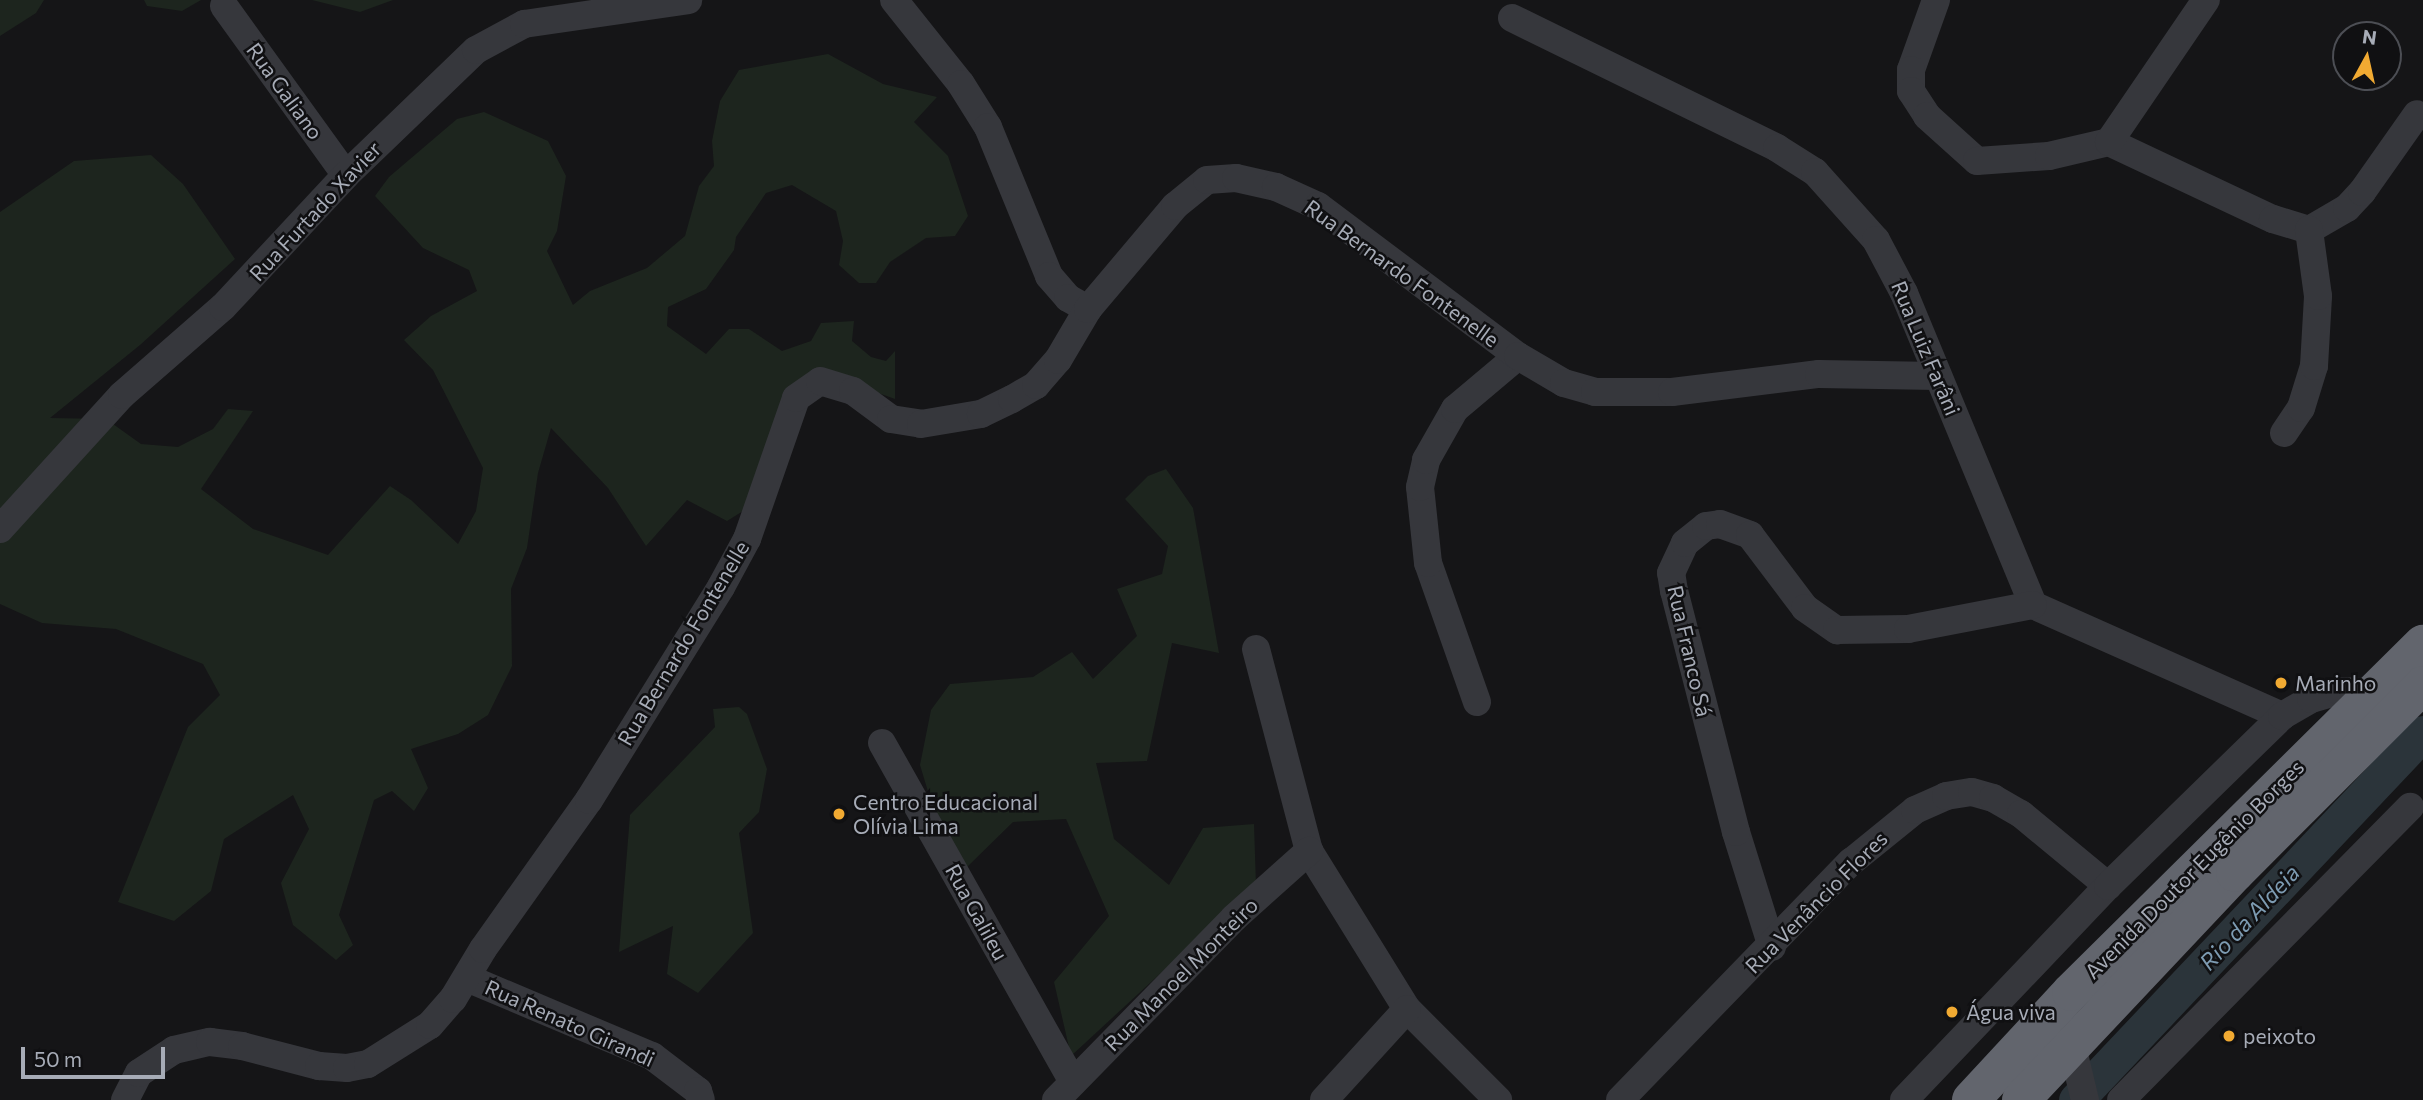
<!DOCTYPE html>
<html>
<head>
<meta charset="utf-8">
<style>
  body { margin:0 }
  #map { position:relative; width:2423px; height:1100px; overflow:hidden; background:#151517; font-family:Commissioner,sans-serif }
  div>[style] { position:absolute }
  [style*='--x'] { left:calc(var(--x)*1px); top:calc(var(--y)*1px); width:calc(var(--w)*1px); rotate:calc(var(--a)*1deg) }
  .green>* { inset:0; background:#1d251e }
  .river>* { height:35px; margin:-17.5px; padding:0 17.5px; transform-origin:17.5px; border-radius:17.5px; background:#2b343a }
  .minor>* { height:28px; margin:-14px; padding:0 14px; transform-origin:14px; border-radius:14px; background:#36373c }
  .highway>* { height:38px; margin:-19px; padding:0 19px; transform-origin:19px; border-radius:19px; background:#62656d }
  .dots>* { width:19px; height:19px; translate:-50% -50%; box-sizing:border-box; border:4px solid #101012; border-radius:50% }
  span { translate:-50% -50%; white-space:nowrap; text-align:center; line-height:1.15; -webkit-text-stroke:5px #101012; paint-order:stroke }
  .street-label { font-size:21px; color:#a7acb7 }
  .poi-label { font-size:21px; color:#a7acb7 }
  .left { translate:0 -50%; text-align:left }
  .water-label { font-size:23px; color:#7d9bb2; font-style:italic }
  .north { position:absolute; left:2332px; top:21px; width:70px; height:70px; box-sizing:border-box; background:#101012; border:2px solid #4c4e54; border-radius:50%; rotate:8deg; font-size:19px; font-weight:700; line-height:28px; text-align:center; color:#a7acb7 }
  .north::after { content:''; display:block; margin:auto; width:24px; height:32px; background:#f1aa32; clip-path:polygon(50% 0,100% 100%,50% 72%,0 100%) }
  .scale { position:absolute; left:21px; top:1047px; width:144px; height:32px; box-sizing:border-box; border:4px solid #a7acb7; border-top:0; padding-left:9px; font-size:21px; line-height:24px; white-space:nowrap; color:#a7acb7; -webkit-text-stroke:5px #101012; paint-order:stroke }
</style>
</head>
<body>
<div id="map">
  <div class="green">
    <div style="clip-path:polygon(0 0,44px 0,36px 13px,0 36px)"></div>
    <div style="clip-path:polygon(144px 0,201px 0,182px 11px,147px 6px)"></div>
    <div style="clip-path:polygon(312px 0,393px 0,360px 12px)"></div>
    <div style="clip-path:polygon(828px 54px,883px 84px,937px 97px,914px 122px,948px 156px,968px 216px,955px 236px,926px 238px,890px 262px,876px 283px,859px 283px,839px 265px,843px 241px,836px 211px,792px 185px,766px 193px,736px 237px,734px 250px,706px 289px,668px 307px,667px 326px,706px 354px,729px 329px,749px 329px,782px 351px,811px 341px,821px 323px,854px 321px,852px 341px,871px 357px,886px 361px,895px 351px,895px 399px,856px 385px,799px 398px,743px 511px,727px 521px,687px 500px,646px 546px,608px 488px,551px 428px,538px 473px,527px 548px,511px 589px,512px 666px,488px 715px,458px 734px,411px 749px,428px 788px,414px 811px,392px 791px,374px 800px,339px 915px,353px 945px,336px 960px,293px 925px,281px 883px,309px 829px,293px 795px,224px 839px,211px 891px,174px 921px,118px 902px,188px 727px,220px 695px,203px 664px,116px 629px,42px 623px,0 604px,0 212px,74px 161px,151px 155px,183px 184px,235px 259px,140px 345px,50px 418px,106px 419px,141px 444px,178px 447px,213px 429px,228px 409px,253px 411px,201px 489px,253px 529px,328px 555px,390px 486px,411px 500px,458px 544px,476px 511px,483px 468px,433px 370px,404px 340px,431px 316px,477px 291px,469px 270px,423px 248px,375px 196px,389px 177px,457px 119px,484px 112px,548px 141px,566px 176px,557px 231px,547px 251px,573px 305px,590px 291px,647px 268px,685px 236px,699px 186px,714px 166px,712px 141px,720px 101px,739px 70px)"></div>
    <div style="clip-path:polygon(1166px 469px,1193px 508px,1219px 653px,1172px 643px,1147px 761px,1096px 763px,1114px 839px,1169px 885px,1203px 828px,1254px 824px,1256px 885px,1071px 1056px,1054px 982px,1109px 916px,1066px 819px,1013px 822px,965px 869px,936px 818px,920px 765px,931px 710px,950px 684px,1033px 677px,1072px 652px,1093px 679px,1137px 636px,1117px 589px,1162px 574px,1168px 546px,1125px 499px,1148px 476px)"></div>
    <div style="clip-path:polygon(739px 707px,747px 714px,767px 769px,759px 812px,739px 833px,753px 933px,698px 993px,667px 974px,673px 926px,619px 952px,630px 815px,715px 727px,713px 709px)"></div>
  </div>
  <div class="river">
    <div style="--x:2076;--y:1100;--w:505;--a:-46.6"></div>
  </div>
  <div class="minor">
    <div style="--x:894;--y:0;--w:107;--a:51.4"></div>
    <div style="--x:961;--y:84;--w:51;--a:57.9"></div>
    <div style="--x:988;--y:127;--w:161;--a:67.7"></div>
    <div style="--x:1049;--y:276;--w:29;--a:49"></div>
    <div style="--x:1068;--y:298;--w:23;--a:29"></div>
    <div style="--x:1936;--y:0;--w:74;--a:109.7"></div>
    <div style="--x:1911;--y:70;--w:21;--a:90"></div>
    <div style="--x:1911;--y:91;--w:30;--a:57"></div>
    <div style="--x:1927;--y:116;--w:67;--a:42"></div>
    <div style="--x:1977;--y:161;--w:72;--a:-4"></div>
    <div style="--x:2049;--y:156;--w:62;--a:-13.1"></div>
    <div style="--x:2109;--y:142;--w:181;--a:25.2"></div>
    <div style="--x:2273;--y:219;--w:38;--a:17"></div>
    <div style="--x:2309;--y:230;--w:44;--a:-30.1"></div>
    <div style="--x:2347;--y:208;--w:22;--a:-47"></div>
    <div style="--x:2362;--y:192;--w:95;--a:-54.8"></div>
    <div style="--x:224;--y:6;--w:208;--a:54.2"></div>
    <div style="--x:1512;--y:18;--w:295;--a:26.1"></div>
    <div style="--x:1777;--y:148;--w:45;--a:32.3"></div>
    <div style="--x:1815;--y:172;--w:91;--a:48.1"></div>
    <div style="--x:1876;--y:240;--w:60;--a:62.2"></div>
    <div style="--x:1904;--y:293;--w:338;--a:67.5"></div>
    <div style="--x:2033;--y:605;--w:273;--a:24"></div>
    <div style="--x:2109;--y:142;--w:172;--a:-55.7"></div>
    <div style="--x:2284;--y:433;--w:30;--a:-56"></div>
    <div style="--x:2301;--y:408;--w:44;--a:-72.8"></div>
    <div style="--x:2314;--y:366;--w:70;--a:-86.7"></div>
    <div style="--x:2318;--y:296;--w:67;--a:-97.8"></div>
    <div style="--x:0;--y:529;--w:181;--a:-47.7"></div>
    <div style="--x:122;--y:395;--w:134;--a:-41.1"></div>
    <div style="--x:223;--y:307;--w:180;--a:-47"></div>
    <div style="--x:346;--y:175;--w:180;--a:-43.9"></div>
    <div style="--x:476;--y:50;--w:55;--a:-28.4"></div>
    <div style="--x:524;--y:24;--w:166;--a:-8.3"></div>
    <div style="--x:1256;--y:649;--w:209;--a:75.3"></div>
    <div style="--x:1309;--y:851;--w:186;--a:58.2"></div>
    <div style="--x:1407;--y:1009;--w:129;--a:45"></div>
    <div style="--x:1477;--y:702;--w:147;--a:-109.4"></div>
    <div style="--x:1428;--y:563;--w:76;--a:-96"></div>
    <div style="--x:1420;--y:487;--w:28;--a:-77"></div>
    <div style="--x:1426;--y:460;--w:59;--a:-60.4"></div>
    <div style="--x:1455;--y:409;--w:82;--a:-40.1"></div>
    <div style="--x:882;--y:743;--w:389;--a:60.6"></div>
    <div style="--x:1772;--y:947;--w:121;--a:-107.4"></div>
    <div style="--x:1736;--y:832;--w:249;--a:-104.4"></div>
    <div style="--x:1674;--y:591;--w:18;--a:-99"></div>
    <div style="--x:1671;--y:573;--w:33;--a:-65"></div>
    <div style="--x:1685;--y:543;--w:27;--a:-39"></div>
    <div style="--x:1706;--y:526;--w:14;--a:-8"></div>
    <div style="--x:1720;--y:524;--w:32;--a:20"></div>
    <div style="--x:1750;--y:535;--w:91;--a:53"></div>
    <div style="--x:1805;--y:608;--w:39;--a:35"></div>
    <div style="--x:1837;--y:630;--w:71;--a:-0.8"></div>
    <div style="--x:1908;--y:629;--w:127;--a:-10.9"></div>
    <div style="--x:467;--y:978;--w:201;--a:22.9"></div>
    <div style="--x:652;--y:1056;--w:58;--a:37.3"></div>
    <div style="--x:698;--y:1091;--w:9;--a:72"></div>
    <div style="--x:2072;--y:1046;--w:56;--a:76.5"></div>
    <div style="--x:125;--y:1100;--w:30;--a:-63"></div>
    <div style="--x:139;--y:1073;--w:42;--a:-33.3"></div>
    <div style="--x:174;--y:1050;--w:37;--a:-13"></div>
    <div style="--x:210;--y:1042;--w:32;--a:7"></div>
    <div style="--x:242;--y:1046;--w:80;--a:14.6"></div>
    <div style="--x:319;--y:1066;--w:28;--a:4"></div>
    <div style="--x:347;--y:1068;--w:21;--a:-11"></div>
    <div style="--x:368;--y:1064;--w:73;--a:-32.2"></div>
    <div style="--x:430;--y:1025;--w:35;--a:-49"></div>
    <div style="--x:453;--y:999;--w:58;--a:-59"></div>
    <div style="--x:483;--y:949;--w:183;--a:-54.6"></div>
    <div style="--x:589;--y:800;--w:251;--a:-58.2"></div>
    <div style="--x:721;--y:587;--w:55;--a:-61.6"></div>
    <div style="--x:747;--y:539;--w:149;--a:-70.8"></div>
    <div style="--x:796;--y:398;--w:29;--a:-35"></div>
    <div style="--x:820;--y:381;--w:34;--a:17"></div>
    <div style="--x:853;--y:391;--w:47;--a:36.4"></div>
    <div style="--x:891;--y:419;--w:30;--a:9"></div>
    <div style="--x:921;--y:424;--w:61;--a:-9.5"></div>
    <div style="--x:981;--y:414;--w:34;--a:-26"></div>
    <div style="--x:1012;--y:399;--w:28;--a:-30"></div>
    <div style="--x:1036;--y:385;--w:33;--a:-49"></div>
    <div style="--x:1058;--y:360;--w:59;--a:-59.5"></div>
    <div style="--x:1088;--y:309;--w:135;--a:-49.8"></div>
    <div style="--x:1175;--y:206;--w:41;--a:-39.1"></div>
    <div style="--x:1207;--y:180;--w:29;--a:-4"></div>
    <div style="--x:1236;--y:178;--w:41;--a:12.7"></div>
    <div style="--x:1276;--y:187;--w:46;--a:24.3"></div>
    <div style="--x:1318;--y:206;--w:250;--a:36.9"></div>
    <div style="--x:1518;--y:356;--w:53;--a:30.4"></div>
    <div style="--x:1564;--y:383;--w:32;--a:16"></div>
    <div style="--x:1595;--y:392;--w:77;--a:0"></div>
    <div style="--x:1672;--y:392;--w:148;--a:-7"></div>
    <div style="--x:1819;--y:374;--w:118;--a:1"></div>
    <div style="--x:1056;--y:1100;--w:255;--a:-45.6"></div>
    <div style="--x:1234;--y:918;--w:101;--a:-41.8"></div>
    <div style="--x:1324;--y:1100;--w:123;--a:-47.6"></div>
    <div style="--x:1620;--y:1100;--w:332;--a:-45.9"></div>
    <div style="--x:1851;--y:862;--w:82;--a:-39.1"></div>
    <div style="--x:1915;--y:810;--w:34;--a:-24"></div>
    <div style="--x:1946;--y:796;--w:26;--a:-9"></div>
    <div style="--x:1972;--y:792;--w:22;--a:16"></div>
    <div style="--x:1993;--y:798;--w:32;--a:30"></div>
    <div style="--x:2021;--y:814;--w:113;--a:39.6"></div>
    <div style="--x:1904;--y:1100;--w:296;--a:-46.4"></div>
    <div style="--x:2108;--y:886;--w:243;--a:-44.3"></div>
    <div style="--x:2282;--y:716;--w:34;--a:-30"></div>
    <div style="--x:2311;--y:699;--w:29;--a:-16"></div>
    <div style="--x:2339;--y:691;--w:32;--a:2"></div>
    <div style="--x:2121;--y:1100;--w:412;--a:-45.4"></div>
  </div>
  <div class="highway">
    <div style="--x:1971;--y:1100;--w:147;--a:-47.2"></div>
    <div style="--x:2071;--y:992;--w:495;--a:-44.7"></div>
    <div style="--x:2021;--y:1100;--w:312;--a:-46.7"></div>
    <div style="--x:2235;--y:873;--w:266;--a:-45"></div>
  </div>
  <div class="dots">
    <div style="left:2281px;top:683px;background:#f1aa32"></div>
    <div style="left:839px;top:814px;background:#f1aa32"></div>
    <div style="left:1952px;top:1012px;background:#f1aa32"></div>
    <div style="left:2229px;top:1036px;background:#f1aa32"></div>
  </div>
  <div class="street-label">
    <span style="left:285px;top:91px;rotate:54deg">Rua Galiano</span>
    <span style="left:315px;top:211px;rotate:-47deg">Rua Furtado Xavier</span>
    <span style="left:1402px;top:273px;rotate:36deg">Rua Bernardo Fontenelle</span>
    <span style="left:1926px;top:348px;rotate:67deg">Rua Luiz Farâni</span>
    <span style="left:683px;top:643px;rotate:-59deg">Rua Bernardo Fontenelle</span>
    <span style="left:1690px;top:651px;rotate:77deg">Rua Franco Sá</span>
    <span style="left:2194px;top:869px;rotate:-45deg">Avenida Doutor Eugênio Borges</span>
    <span style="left:1816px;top:902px;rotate:-45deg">Rua Venâncio Flores</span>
    <span style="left:977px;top:912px;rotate:61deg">Rua Galileu</span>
    <span style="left:1181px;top:974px;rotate:-45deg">Rua Manoel Monteiro</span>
    <span style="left:570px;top:1023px;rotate:24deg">Rua Renato Girandi</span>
  </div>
  <div class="poi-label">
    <span class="left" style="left:2295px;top:683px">Marinho</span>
    <span class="left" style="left:853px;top:814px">Centro Educacional<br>Olívia Lima</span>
    <span class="left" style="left:1966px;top:1012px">Água viva</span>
    <span class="left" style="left:2243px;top:1036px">peixoto</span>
  </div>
  <div class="water-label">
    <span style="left:2249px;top:917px;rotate:-47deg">Rio da Aldeia</span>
  </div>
  <div class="north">N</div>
  <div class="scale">50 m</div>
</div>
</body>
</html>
